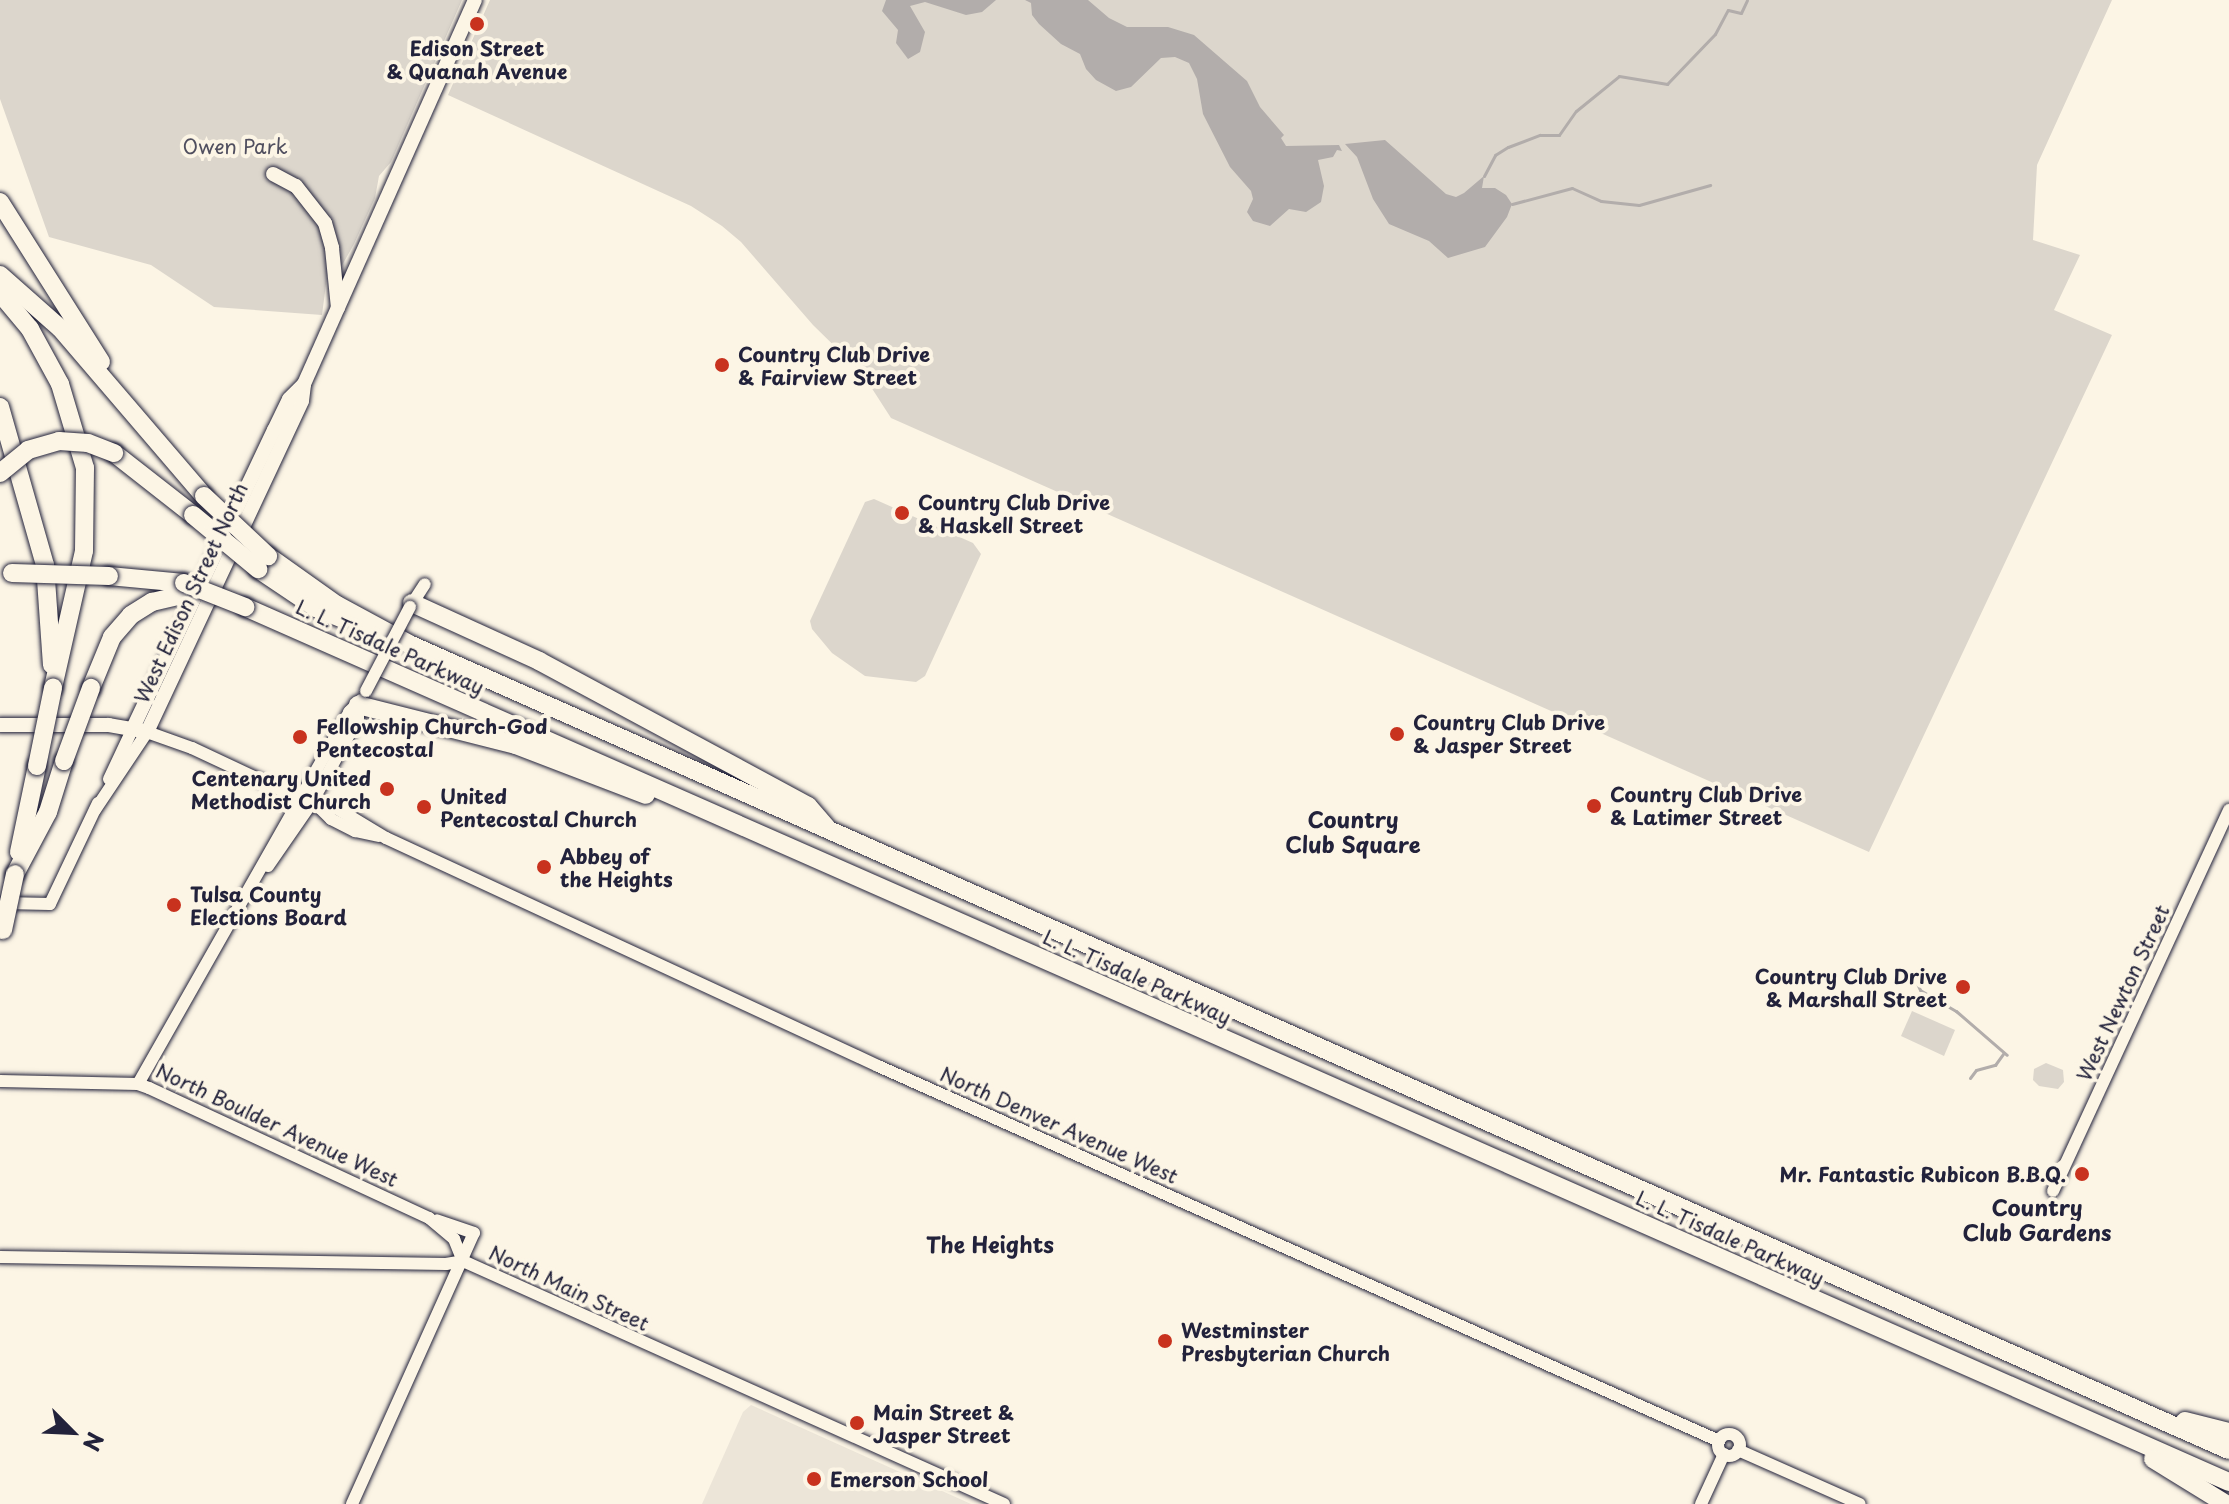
<!DOCTYPE html>
<html>
<head>
<meta charset="utf-8">
<style>
  body { margin:0 }
  #map { position:relative; width:2229px; height:1504px; overflow:hidden; background:#fcf5e5; font-family:"Playpen Sans",sans-serif }
  div>[style] { position:absolute }
  [style*='--x'] { left:calc(var(--x)*1px); top:calc(var(--y)*1px); width:calc(var(--w)*1px); rotate:calc(var(--a)*1deg) }
  .built>* { inset:0; background:#ece5d8 }
  .green>* { inset:0; background:#dcd6cc }
  .water>* { inset:0; background:#b2adab }
  .stream>* { height:3px; margin:-1.5px; padding:0 1.5px; transform-origin:1.5px; border-radius:1.5px; background:#b2adab }
  .roads { filter:drop-shadow(0 0 2px #22223b) drop-shadow(0 0 2px #22223b) }
  .tertiary>* { height:12px; margin:-6px; padding:0 6px; transform-origin:6px; border-radius:6px; background:#fcf5e5 }
  .tertiary>.ring { margin:-6px; padding:0; box-sizing:content-box; background:none; border:12px solid #fcf5e5; border-radius:50% }
  .secondary>* { height:14px; margin:-7px; padding:0 7px; transform-origin:7px; border-radius:7px; background:#fcf5e5 }
  .motorway>* { height:18px; margin:-9px; padding:0 9px; transform-origin:9px; border-radius:9px; background:#fcf5e5 }
  .bridges { filter:drop-shadow(0 0 2px #22223b) drop-shadow(0 0 2px #22223b) }
  .tertiary-bridge>* { height:12px; margin:-6px; padding:0 6px; transform-origin:6px; border-radius:6px; background:#fcf5e5 }
  .motorway-bridge>* { height:18px; margin:-9px; padding:0 9px; transform-origin:9px; border-radius:9px; background:#fcf5e5 }
  .dots>* { width:22px; height:22px; translate:-50% -50%; box-sizing:border-box; border:4px solid #fcf5e5; border-radius:50% }
  span { translate:-50% -50%; white-space:nowrap; text-align:center; line-height:1.15; -webkit-text-stroke:8px #fcf5e5; paint-order:stroke }
  .poi-label { font-size:20px; color:#22223b; font-weight:700 }
  .left { translate:0 -50%; text-align:left }
  .right { translate:-100% -50%; text-align:right }
  .park-label { font-size:20px; color:#504f5f }
  .street-label { font-size:20px; color:#22223b }
  .neighbourhood-label { font-size:22px; color:#22223b; font-weight:700 }
  .north { position:absolute; left:32px; top:1392px; width:80px; height:80px; -webkit-text-stroke:6px #fcf5e5; paint-order:stroke; rotate:114deg; font-size:22px; font-weight:700; line-height:32px; text-align:center; color:#22223b }
  .north::after { content:''; display:block; margin:auto; width:28px; height:36px; background:#22223b; clip-path:polygon(50% 0,100% 100%,50% 72%,0 100%) }
</style>
</head>
<body>
<div id="map">
  <div class="built">
    <div style="clip-path:polygon(751px 1405px,971px 1504px,702px 1504px,743px 1412px)"></div>
  </div>
  <div class="green">
    <div style="clip-path:polygon(0 0,462px 0,391px 162px,379px 176px,375px 198px,354px 244px,341px 267px,327px 276px,322px 315px,214px 307px,151px 265px,49px 237px,0 99px)"></div>
    <div style="clip-path:polygon(490px 0,2112px 0,2037px 165px,2033px 240px,2080px 255px,2054px 310px,2112px 335px,1869px 852px,891px 418px,862px 373px,813px 325px,741px 242px,722px 226px,691px 206px,448px 95px)"></div>
    <div style="clip-path:polygon(874px 499px,973px 543px,981px 554px,925px 676px,916px 682px,865px 676px,832px 653px,812px 629px,810px 621px,865px 502px)"></div>
    <div style="clip-path:polygon(1912px 1011px,1955px 1030px,1944px 1056px,1901px 1036px)"></div>
    <div style="clip-path:polygon(2046px 1063px,2063px 1070px,2064px 1082px,2058px 1089px,2039px 1086px,2033px 1080px,2034px 1069px)"></div>
  </div>
  <div class="water">
    <div style="clip-path:polygon(886px 0,996px 0,982px 12px,966px 15px,925px 2px,910px 6px,925px 32px,920px 52px,908px 59px,896px 43px,898px 30px,882px 11px)"></div>
    <div style="clip-path:polygon(1025px 0,1088px 0,1109px 18px,1127px 27px,1168px 27px,1194px 35px,1247px 81px,1260px 107px,1284px 135px,1281px 138px,1286px 146px,1339px 145px,1342px 151px,1337px 150px,1333px 157px,1318px 160px,1324px 186px,1321px 202px,1306px 212px,1289px 209px,1270px 226px,1253px 221px,1247px 212px,1253px 199px,1251px 191px,1230px 167px,1203px 114px,1197px 79px,1189px 63px,1175px 57px,1161px 58px,1131px 87px,1116px 91px,1096px 80px,1086px 69px,1080px 54px,1061px 44px,1039px 24px,1032px 15px,1031px 3px)"></div>
    <div style="clip-path:polygon(1385px 140px,1446px 194px,1456px 197px,1464px 193px,1484px 176px,1482px 188px,1495px 188px,1506px 195px,1512px 204px,1507px 217px,1485px 247px,1448px 258px,1429px 241px,1389px 224px,1373px 199px,1357px 157px,1345px 144px)"></div>
  </div>
  <div class="stream">
    <div style="--x:1484;--y:176;--w:24;--a:-62"></div>
    <div style="--x:1495;--y:155;--w:15;--a:-32"></div>
    <div style="--x:1508;--y:147;--w:34;--a:-21"></div>
    <div style="--x:1540;--y:135;--w:19;--a:0"></div>
    <div style="--x:1559;--y:135;--w:29;--a:-55"></div>
    <div style="--x:1576;--y:111;--w:55;--a:-39.1"></div>
    <div style="--x:1619;--y:76;--w:49;--a:9.5"></div>
    <div style="--x:1667;--y:84;--w:69;--a:-46.2"></div>
    <div style="--x:1715;--y:34;--w:27;--a:-62"></div>
    <div style="--x:1728;--y:10;--w:13;--a:13"></div>
    <div style="--x:1741;--y:13;--w:14;--a:-65"></div>
    <div style="--x:1512;--y:204;--w:62;--a:-14.9"></div>
    <div style="--x:1572;--y:188;--w:32;--a:24"></div>
    <div style="--x:1601;--y:201;--w:38;--a:6"></div>
    <div style="--x:1639;--y:205;--w:74;--a:-15.7"></div>
    <div style="--x:1914;--y:977;--w:14;--a:65"></div>
    <div style="--x:1920;--y:990;--w:42;--a:30.3"></div>
    <div style="--x:1956;--y:1011;--w:67;--a:40.8"></div>
    <div style="--x:1970;--y:1078;--w:10;--a:-53"></div>
    <div style="--x:1976;--y:1070;--w:20;--a:-15"></div>
    <div style="--x:1995;--y:1065;--w:14;--a:-54"></div>
  </div>
  <div class="roads">
    <div class="tertiary">
      <div style="--x:410;--y:607;--w:27;--a:-57"></div>
      <div style="--x:109;--y:779;--w:56;--a:-64.8"></div>
      <div style="--x:320;--y:808;--w:16;--a:0"></div>
      <div style="--x:336;--y:808;--w:58;--a:31"></div>
      <div style="--x:386;--y:838;--w:542;--a:24.86"></div>
      <div style="--x:878;--y:1066;--w:921;--a:24.03"></div>
      <div style="--x:95;--y:810;--w:94;--a:-56.3"></div>
      <div style="--x:147;--y:732;--w:48;--a:19.6"></div>
      <div style="--x:192;--y:748;--w:141;--a:25.1"></div>
      <div style="--x:320;--y:808;--w:16;--a:45"></div>
      <div style="--x:331;--y:819;--w:27;--a:27"></div>
      <div style="--x:355;--y:831;--w:24;--a:12"></div>
      <div style="--x:268;--y:866;--w:75;--a:-55.3"></div>
      <div style="--x:311;--y:804;--w:98;--a:-61.3"></div>
      <div style="--x:358;--y:718;--w:13;--a:-90"></div>
      <div style="--x:4;--y:903;--w:46;--a:1.2"></div>
      <div style="--x:50;--y:904;--w:112;--a:-64.6"></div>
      <div style="--x:0;--y:1081;--w:138;--a:1.2"></div>
      <div style="--x:138;--y:1084;--w:12;--a:20"></div>
      <div style="--x:149;--y:1088;--w:309;--a:24.9"></div>
      <div style="--x:429;--y:1218;--w:33;--a:40"></div>
      <div style="--x:454;--y:1239;--w:24;--a:68"></div>
      <div style="--x:138;--y:1084;--w:428;--a:-60.4"></div>
      <div style="--x:349;--y:712;--w:17;--a:-45"></div>
      <div style="--x:2053;--y:1191;--w:420;--a:-65.2"></div>
      <div style="--x:0;--y:1257;--w:446;--a:0.9"></div>
      <div style="--x:446;--y:1264;--w:17;--a:-10"></div>
      <div style="--x:463;--y:1261;--w:593;--a:24.19"></div>
      <div class="ring" style="left:1718px;top:1434px;width:10px;height:10px"></div>
      <div style="--x:1738;--y:1450;--w:133;--a:23.9"></div>
      <div style="--x:352;--y:1504;--w:297;--a:-65.8"></div>
      <div style="--x:474;--y:1233;--w:39;--a:-161"></div>
      <div style="--x:1701;--y:1504;--w:55;--a:-65.3"></div>
    </div>
    <div class="secondary">
      <div style="--x:273;--y:174;--w:26;--a:28"></div>
      <div style="--x:296;--y:186;--w:47;--a:51.9"></div>
      <div style="--x:325;--y:223;--w:26;--a:74"></div>
      <div style="--x:332;--y:248;--w:60;--a:84.3"></div>
      <div style="--x:0;--y:725;--w:109;--a:0"></div>
      <div style="--x:109;--y:725;--w:39;--a:10"></div>
      <div style="--x:147;--y:732;--w:365;--a:-64.9"></div>
      <div style="--x:302;--y:401;--w:17;--a:-83"></div>
      <div style="--x:304;--y:384;--w:420;--a:-66"></div>
      <div style="--x:133;--y:728;--w:330;--a:-64.7"></div>
      <div style="--x:274;--y:430;--w:34;--a:-64"></div>
      <div style="--x:289;--y:399;--w:21;--a:-45"></div>
    </div>
    <div class="motorway">
      <div style="--x:0;--y:202;--w:189;--a:57.7"></div>
      <div style="--x:0;--y:275;--w:80;--a:41.5"></div>
      <div style="--x:60;--y:328;--w:221;--a:49.4"></div>
      <div style="--x:0;--y:293;--w:47;--a:50.2"></div>
      <div style="--x:30;--y:329;--w:63;--a:61.4"></div>
      <div style="--x:60;--y:384;--w:88;--a:73.4"></div>
      <div style="--x:85;--y:468;--w:83;--a:90.7"></div>
      <div style="--x:84;--y:551;--w:140;--a:102.8"></div>
      <div style="--x:0;--y:407;--w:164;--a:74.1"></div>
      <div style="--x:45;--y:565;--w:100;--a:86"></div>
      <div style="--x:114;--y:453;--w:100;--a:38.1"></div>
      <div style="--x:268;--y:556;--w:85;--a:35.4"></div>
      <div style="--x:337;--y:605;--w:82;--a:28.4"></div>
      <div style="--x:409;--y:644;--w:1990;--a:23.89"></div>
      <div style="--x:258;--y:569;--w:70;--a:33.9"></div>
      <div style="--x:316;--y:608;--w:29;--a:22"></div>
      <div style="--x:109;--y:576;--w:75;--a:5.3"></div>
      <div style="--x:412;--y:603;--w:140;--a:24.5"></div>
      <div style="--x:539;--y:661;--w:306;--a:28.3"></div>
      <div style="--x:808;--y:806;--w:28;--a:49"></div>
      <div style="--x:245;--y:607;--w:2168;--a:23.8"></div>
      <div style="--x:91;--y:688;--w:55;--a:-67.6"></div>
      <div style="--x:112;--y:637;--w:29;--a:-49"></div>
      <div style="--x:131;--y:615;--w:25;--a:-32"></div>
      <div style="--x:152;--y:602;--w:31;--a:-13"></div>
      <div style="--x:358;--y:705;--w:163;--a:14.2"></div>
      <div style="--x:516;--y:745;--w:139;--a:21"></div>
      <div style="--x:19;--y:852;--w:88;--a:-78.2"></div>
      <div style="--x:15;--y:874;--w:70;--a:-62"></div>
      <div style="--x:48;--y:812;--w:53;--a:-72.6"></div>
      <div style="--x:2185;--y:1421;--w:45;--a:14"></div>
      <div style="--x:2153;--y:1459;--w:86;--a:31.7"></div>
    </div>
  </div>
  <div class="bridges">
    <div class="tertiary-bridge">
      <div style="--x:366;--y:691;--w:95;--a:-62.4"></div>
    </div>
    <div class="motorway-bridge">
      <div style="--x:0;--y:473;--w:36;--a:-39"></div>
      <div style="--x:28;--y:450;--w:32;--a:-16"></div>
      <div style="--x:59;--y:441;--w:29;--a:4"></div>
      <div style="--x:88;--y:443;--w:28;--a:21"></div>
      <div style="--x:204;--y:496;--w:88;--a:43.2"></div>
      <div style="--x:193;--y:515;--w:85;--a:39.7"></div>
      <div style="--x:12;--y:573;--w:97;--a:1.8"></div>
      <div style="--x:184;--y:583;--w:66;--a:21.5"></div>
      <div style="--x:64;--y:761;--w:78;--a:-69.7"></div>
      <div style="--x:37;--y:766;--w:80;--a:-78.4"></div>
      <div style="--x:3;--y:930;--w:57;--a:-77.9"></div>
    </div>
  </div>
  <div class="dots">
    <div style="left:477px;top:24px;background:#c8321e"></div>
    <div style="left:722px;top:365px;background:#c8321e"></div>
    <div style="left:902px;top:513px;background:#c8321e"></div>
    <div style="left:1397px;top:734px;background:#c8321e"></div>
    <div style="left:300px;top:737px;background:#c8321e"></div>
    <div style="left:387px;top:789px;background:#c8321e"></div>
    <div style="left:1594px;top:806px;background:#c8321e"></div>
    <div style="left:424px;top:807px;background:#c8321e"></div>
    <div style="left:544px;top:867px;background:#c8321e"></div>
    <div style="left:174px;top:905px;background:#c8321e"></div>
    <div style="left:1963px;top:987px;background:#c8321e"></div>
    <div style="left:2082px;top:1174px;background:#c8321e"></div>
    <div style="left:1165px;top:1341px;background:#c8321e"></div>
    <div style="left:857px;top:1423px;background:#c8321e"></div>
    <div style="left:814px;top:1479px;background:#c8321e"></div>
  </div>
  <div class="poi-label">
    <span style="left:477px;top:60px">Edison Street<br>&amp; Quanah Avenue</span>
    <span class="left" style="left:738px;top:366px">Country Club Drive<br>&amp; Fairview Street</span>
    <span class="left" style="left:918px;top:514px">Country Club Drive<br>&amp; Haskell Street</span>
    <span class="left" style="left:1413px;top:734px">Country Club Drive<br>&amp; Jasper Street</span>
    <span class="left" style="left:316px;top:738px">Fellowship Church-God<br>Pentecostal</span>
    <span class="right" style="left:371px;top:790px">Centenary United<br>Methodist Church</span>
    <span class="left" style="left:1610px;top:806px">Country Club Drive<br>&amp; Latimer Street</span>
    <span class="left" style="left:440px;top:808px">United<br>Pentecostal Church</span>
    <span class="left" style="left:560px;top:868px">Abbey of<br>the Heights</span>
    <span class="left" style="left:190px;top:906px">Tulsa County<br>Elections Board</span>
    <span class="right" style="left:1947px;top:988px">Country Club Drive<br>&amp; Marshall Street</span>
    <span class="right" style="left:2066px;top:1174px">Mr. Fantastic Rubicon B.B.Q.</span>
    <span class="left" style="left:1181px;top:1342px">Westminster<br>Presbyterian Church</span>
    <span class="left" style="left:873px;top:1424px">Main Street &amp;<br>Jasper Street</span>
    <span class="left" style="left:830px;top:1479px">Emerson School</span>
  </div>
  <div class="park-label">
    <span style="left:235px;top:146px">Owen Park</span>
  </div>
  <div class="street-label">
    <span style="left:191px;top:593px;rotate:-65deg">West Edison Street North</span>
    <span style="left:390px;top:647px;rotate:24deg">L. L. Tisdale Parkway</span>
    <span style="left:1137px;top:977px;rotate:24deg">L. L. Tisdale Parkway</span>
    <span style="left:2123px;top:993px;rotate:-65deg">West Newton Street</span>
    <span style="left:277px;top:1125px;rotate:25deg">North Boulder Avenue West</span>
    <span style="left:1059px;top:1125px;rotate:24deg">North Denver Avenue West</span>
    <span style="left:1730px;top:1238px;rotate:24deg">L. L. Tisdale Parkway</span>
    <span style="left:569px;top:1288px;rotate:25deg">North Main Street</span>
  </div>
  <div class="neighbourhood-label">
    <span style="left:1353px;top:831px">Country<br>Club Square</span>
    <span style="left:2037px;top:1219px">Country<br>Club Gardens</span>
    <span style="left:990px;top:1244px">The Heights</span>
  </div>
  <div class="north">N</div>
</div>
</body>
</html>
